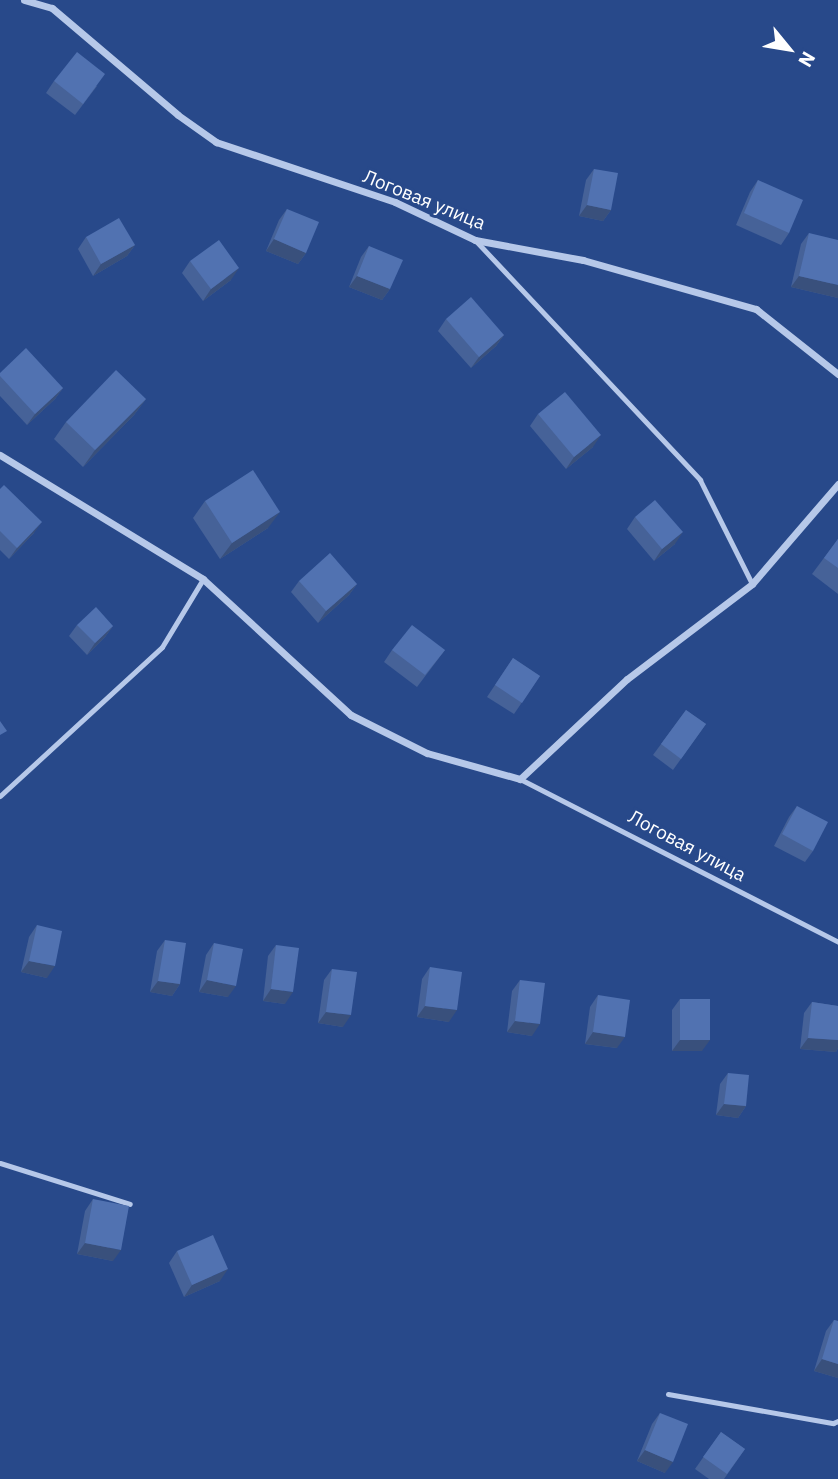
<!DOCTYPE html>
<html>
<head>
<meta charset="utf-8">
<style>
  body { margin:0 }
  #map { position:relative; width:838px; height:1479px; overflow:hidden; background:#28498a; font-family:"IBM Plex Sans",sans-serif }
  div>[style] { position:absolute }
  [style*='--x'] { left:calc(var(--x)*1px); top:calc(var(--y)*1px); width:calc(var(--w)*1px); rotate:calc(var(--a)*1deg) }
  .lane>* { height:5px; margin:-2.5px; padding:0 2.5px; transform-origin:2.5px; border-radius:2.5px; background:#b6c8e9 }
  .street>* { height:7px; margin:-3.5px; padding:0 3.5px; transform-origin:3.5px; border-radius:3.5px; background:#b6c8e9 }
  .wall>* { inset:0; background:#466298 }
  .shaded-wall>* { inset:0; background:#39507c }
  .building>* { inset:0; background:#5172b1 }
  span { translate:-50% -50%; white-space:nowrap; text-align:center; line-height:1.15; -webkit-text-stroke:6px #28498a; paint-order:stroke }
  .street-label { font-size:19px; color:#fff }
  .north { position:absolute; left:754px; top:14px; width:70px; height:70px; -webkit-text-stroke:5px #28498a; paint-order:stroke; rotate:120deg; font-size:19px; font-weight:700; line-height:28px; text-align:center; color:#fff }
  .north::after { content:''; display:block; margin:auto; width:24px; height:32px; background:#fff; clip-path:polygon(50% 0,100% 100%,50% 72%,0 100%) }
</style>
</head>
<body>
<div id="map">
  <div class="lane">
    <div style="--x:475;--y:240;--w:329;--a:46.8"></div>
    <div style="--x:700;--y:480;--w:116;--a:63.4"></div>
    <div style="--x:520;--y:779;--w:357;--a:27.1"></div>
    <div style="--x:0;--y:796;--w:220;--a:-42.6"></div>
    <div style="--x:162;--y:647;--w:79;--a:-58.9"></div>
    <div style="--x:0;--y:1163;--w:136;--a:17.5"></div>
    <div style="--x:668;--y:1394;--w:168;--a:10"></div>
    <div style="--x:833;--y:1423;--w:5;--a:-22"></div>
  </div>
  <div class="street">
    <div style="--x:24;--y:0;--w:29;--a:16"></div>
    <div style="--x:52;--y:8;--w:165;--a:40.3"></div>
    <div style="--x:178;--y:115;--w:47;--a:35.4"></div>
    <div style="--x:216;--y:142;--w:189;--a:18.5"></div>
    <div style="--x:395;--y:202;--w:89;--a:25.4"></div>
    <div style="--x:475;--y:240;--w:110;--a:10.5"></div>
    <div style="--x:583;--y:260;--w:180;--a:15.8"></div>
    <div style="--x:756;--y:309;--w:105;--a:38.4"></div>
    <div style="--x:0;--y:455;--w:238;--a:31.4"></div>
    <div style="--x:203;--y:579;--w:201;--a:42.6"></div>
    <div style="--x:351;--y:715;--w:85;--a:26.6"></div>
    <div style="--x:427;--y:753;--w:97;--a:15.6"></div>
    <div style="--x:520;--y:779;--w:146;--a:-43.1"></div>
    <div style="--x:627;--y:679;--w:157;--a:-37.2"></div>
    <div style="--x:752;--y:584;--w:132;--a:-49.3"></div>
  </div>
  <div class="wall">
    <div style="clip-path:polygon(54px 81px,97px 86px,75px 115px,46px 93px)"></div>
    <div style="clip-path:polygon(594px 169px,611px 210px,603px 221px,579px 216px,586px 180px)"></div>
    <div style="clip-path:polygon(758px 180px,789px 233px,781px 245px,736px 225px,750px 192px)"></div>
    <div style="clip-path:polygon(287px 209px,306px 253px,298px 264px,266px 251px,279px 220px)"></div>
    <div style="clip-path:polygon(809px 233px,838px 298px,791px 287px,801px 244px)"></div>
    <div style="clip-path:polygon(86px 237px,135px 245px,127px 256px,93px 276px,78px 249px)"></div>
    <div style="clip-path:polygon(369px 246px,390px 289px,382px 300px,349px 287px,361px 257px)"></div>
    <div style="clip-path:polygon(190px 261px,231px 280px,203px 301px,182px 273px)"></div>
    <div style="clip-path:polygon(446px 319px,504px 335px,496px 346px,471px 368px,438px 331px)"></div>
    <div style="clip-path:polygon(0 373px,63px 388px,55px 399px,27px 425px,0 396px)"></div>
    <div style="clip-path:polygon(146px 399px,134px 415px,83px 467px,54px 439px,66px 422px)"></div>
    <div style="clip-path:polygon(538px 414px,593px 447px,566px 469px,530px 426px)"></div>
    <div style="clip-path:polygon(0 489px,34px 533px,9px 559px,0 550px)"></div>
    <div style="clip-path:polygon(205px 501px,268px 528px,220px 559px,193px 518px)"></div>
    <div style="clip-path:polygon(635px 517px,675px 544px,654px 561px,627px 529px)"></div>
    <div style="clip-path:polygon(838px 539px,838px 594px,812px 574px)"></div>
    <div style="clip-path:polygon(299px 581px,357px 584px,349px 595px,318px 623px,291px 592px)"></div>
    <div style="clip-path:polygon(77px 625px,113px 626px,105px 637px,87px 655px,69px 636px)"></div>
    <div style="clip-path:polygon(392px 650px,445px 650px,417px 687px,384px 662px)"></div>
    <div style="clip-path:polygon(513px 658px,540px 676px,514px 714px,487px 697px)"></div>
    <div style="clip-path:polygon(686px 710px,706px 724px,673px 770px,653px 755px)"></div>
    <div style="clip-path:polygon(797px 806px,813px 851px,805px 862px,774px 846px,789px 817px)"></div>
    <div style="clip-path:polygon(37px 925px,47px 978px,21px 972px,29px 937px)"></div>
    <div style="clip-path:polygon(165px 940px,180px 984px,172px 996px,150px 992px,157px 951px)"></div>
    <div style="clip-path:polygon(214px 943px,228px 997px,199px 992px,206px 955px)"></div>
    <div style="clip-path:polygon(276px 945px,285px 1004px,263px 1001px,268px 956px)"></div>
    <div style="clip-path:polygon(430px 967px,449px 1022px,417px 1017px,422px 979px)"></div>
    <div style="clip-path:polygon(332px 969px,343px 1027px,318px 1023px,324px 980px)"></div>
    <div style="clip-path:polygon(520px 980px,532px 1036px,507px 1032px,512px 991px)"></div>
    <div style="clip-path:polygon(598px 995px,617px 1048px,585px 1044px,590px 1007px)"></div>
    <div style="clip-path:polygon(680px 999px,702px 1051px,672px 1051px,672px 1010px)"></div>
    <div style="clip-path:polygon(812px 1002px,838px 1006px,838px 1048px,836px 1052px,800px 1049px,804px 1013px)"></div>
    <div style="clip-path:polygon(728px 1073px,746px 1106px,738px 1118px,716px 1115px,720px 1084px)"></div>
    <div style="clip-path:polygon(93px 1199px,113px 1261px,77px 1254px,85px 1211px)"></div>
    <div style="clip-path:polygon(177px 1251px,220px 1281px,184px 1297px,169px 1263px)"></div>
    <div style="clip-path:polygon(834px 1320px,838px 1321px,838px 1378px,814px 1371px,826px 1331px)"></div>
    <div style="clip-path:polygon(660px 1413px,665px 1473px,637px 1461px,652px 1424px)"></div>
    <div style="clip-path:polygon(721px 1432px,745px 1449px,724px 1479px,709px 1479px,695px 1469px)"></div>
  </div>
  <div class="shaded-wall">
    <div style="clip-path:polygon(587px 205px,611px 210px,603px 221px,579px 216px)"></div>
    <div style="clip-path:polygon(274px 239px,306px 253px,298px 264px,266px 251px)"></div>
    <div style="clip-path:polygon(135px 245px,127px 256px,93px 276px,101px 264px)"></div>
    <div style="clip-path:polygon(239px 268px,231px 280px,203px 301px,211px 289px)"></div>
    <div style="clip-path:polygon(357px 276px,390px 289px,382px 300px,349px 287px)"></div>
    <div style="clip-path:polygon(799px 276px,838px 285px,838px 298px,791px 287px)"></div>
    <div style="clip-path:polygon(504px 335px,496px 346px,471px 368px,479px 357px)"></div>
    <div style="clip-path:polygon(63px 388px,55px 399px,27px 425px,35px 414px)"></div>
    <div style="clip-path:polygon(146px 399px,134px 415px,83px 467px,95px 450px)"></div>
    <div style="clip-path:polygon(601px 435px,593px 447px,566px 469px,574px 457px)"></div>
    <div style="clip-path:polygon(280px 512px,268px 528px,220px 559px,232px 543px)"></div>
    <div style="clip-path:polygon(42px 522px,34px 533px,9px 559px,17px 548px)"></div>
    <div style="clip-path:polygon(683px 532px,675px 544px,654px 561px,662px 549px)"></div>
    <div style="clip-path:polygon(357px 584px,349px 595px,318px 623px,326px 611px)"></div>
    <div style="clip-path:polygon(113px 626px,105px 637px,87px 655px,95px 643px)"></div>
    <div style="clip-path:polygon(29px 961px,55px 966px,47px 978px,21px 972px)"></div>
    <div style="clip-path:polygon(207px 980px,236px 986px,228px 997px,199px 992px)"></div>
    <div style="clip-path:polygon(158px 981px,180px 984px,172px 996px,150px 992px)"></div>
    <div style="clip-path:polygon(271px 989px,293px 992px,285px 1004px,263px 1001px)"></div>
    <div style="clip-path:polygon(425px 1006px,457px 1010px,449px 1022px,417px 1017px)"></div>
    <div style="clip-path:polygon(326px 1012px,351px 1015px,343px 1027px,318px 1023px)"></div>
    <div style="clip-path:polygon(515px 1021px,540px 1024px,532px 1036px,507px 1032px)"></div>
    <div style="clip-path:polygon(593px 1032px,625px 1037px,617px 1048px,585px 1044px)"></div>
    <div style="clip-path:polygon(808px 1038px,838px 1040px,838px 1048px,836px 1052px,800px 1049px)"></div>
    <div style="clip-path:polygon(680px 1040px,710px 1040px,702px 1051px,672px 1051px)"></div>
    <div style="clip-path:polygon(724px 1104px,746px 1106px,738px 1118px,716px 1115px)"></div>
    <div style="clip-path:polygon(85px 1243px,121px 1250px,113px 1261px,77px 1254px)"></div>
    <div style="clip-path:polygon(228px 1269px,220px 1281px,184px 1297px,192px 1285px)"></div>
    <div style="clip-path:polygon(822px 1359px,838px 1364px,838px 1378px,814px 1371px)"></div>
    <div style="clip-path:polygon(645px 1450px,673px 1462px,665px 1473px,637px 1461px)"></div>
  </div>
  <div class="building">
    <div style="clip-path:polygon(77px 52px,105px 74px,83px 104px,54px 81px)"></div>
    <div style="clip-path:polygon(594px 169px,618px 173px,611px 210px,587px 205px)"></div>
    <div style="clip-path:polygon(758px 180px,803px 200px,789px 233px,744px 213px)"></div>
    <div style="clip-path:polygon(287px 209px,319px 222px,306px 253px,274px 239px)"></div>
    <div style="clip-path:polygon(119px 218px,135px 245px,101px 264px,86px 237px)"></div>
    <div style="clip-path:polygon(809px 233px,838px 240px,838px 285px,799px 276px)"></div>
    <div style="clip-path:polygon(219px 240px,239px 268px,211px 289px,190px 261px)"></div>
    <div style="clip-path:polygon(369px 246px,403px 260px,390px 289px,357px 276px)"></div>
    <div style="clip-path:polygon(471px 297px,504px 335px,479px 357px,446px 319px)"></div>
    <div style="clip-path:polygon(26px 348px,63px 388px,35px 414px,0 376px,0 373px)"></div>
    <div style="clip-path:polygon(116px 370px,146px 399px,95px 450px,66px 422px)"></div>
    <div style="clip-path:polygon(565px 392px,601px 435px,574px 457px,538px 414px)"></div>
    <div style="clip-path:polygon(253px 470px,280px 512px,232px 543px,205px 501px)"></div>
    <div style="clip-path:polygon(4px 485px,42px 522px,17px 548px,0 531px,0 489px)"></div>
    <div style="clip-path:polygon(655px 500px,683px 532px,662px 549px,635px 517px)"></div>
    <div style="clip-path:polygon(838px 539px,838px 568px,824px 558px)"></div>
    <div style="clip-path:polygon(330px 553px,357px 584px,326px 611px,299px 581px)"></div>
    <div style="clip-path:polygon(96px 607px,113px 626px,95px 643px,77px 625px)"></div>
    <div style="clip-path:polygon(412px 625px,445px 650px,425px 675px,392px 650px)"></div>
    <div style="clip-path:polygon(513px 658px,540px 676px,522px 703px,495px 685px)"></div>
    <div style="clip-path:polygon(686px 710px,706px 724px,681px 759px,661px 744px)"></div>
    <div style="clip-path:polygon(0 721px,7px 731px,0 735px)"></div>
    <div style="clip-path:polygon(797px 806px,828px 822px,813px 851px,782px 834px)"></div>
    <div style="clip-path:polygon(37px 925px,62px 931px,55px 966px,29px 961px)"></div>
    <div style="clip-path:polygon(165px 940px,186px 943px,180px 984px,158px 981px)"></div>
    <div style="clip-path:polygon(214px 943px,243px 949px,236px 986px,207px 980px)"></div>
    <div style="clip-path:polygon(276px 945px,299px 948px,293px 992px,271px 989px)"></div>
    <div style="clip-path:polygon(430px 967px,462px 972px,457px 1010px,425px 1006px)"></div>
    <div style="clip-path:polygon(332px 969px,357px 972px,351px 1015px,326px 1012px)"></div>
    <div style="clip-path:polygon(520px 980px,545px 983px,540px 1024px,515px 1021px)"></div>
    <div style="clip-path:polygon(598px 995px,630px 1000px,625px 1037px,593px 1032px)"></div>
    <div style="clip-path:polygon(680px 999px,710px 999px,710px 1040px,680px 1040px)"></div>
    <div style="clip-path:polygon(812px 1002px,838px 1006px,838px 1040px,808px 1038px)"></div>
    <div style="clip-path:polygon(728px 1073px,749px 1075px,746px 1106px,724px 1104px)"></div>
    <div style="clip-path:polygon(93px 1199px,129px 1206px,121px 1250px,85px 1243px)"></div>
    <div style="clip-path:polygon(213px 1235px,228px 1269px,192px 1285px,177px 1251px)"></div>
    <div style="clip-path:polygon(834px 1320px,838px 1321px,838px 1364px,822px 1359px)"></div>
    <div style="clip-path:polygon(660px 1413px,688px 1424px,673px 1462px,645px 1450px)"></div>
    <div style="clip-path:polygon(721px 1432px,745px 1449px,727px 1474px,703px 1457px)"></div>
  </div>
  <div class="street-label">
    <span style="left:424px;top:200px;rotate:22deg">Логовая улица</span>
    <span style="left:687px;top:846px;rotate:28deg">Логовая улица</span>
  </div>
  <div class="north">N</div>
</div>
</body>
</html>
